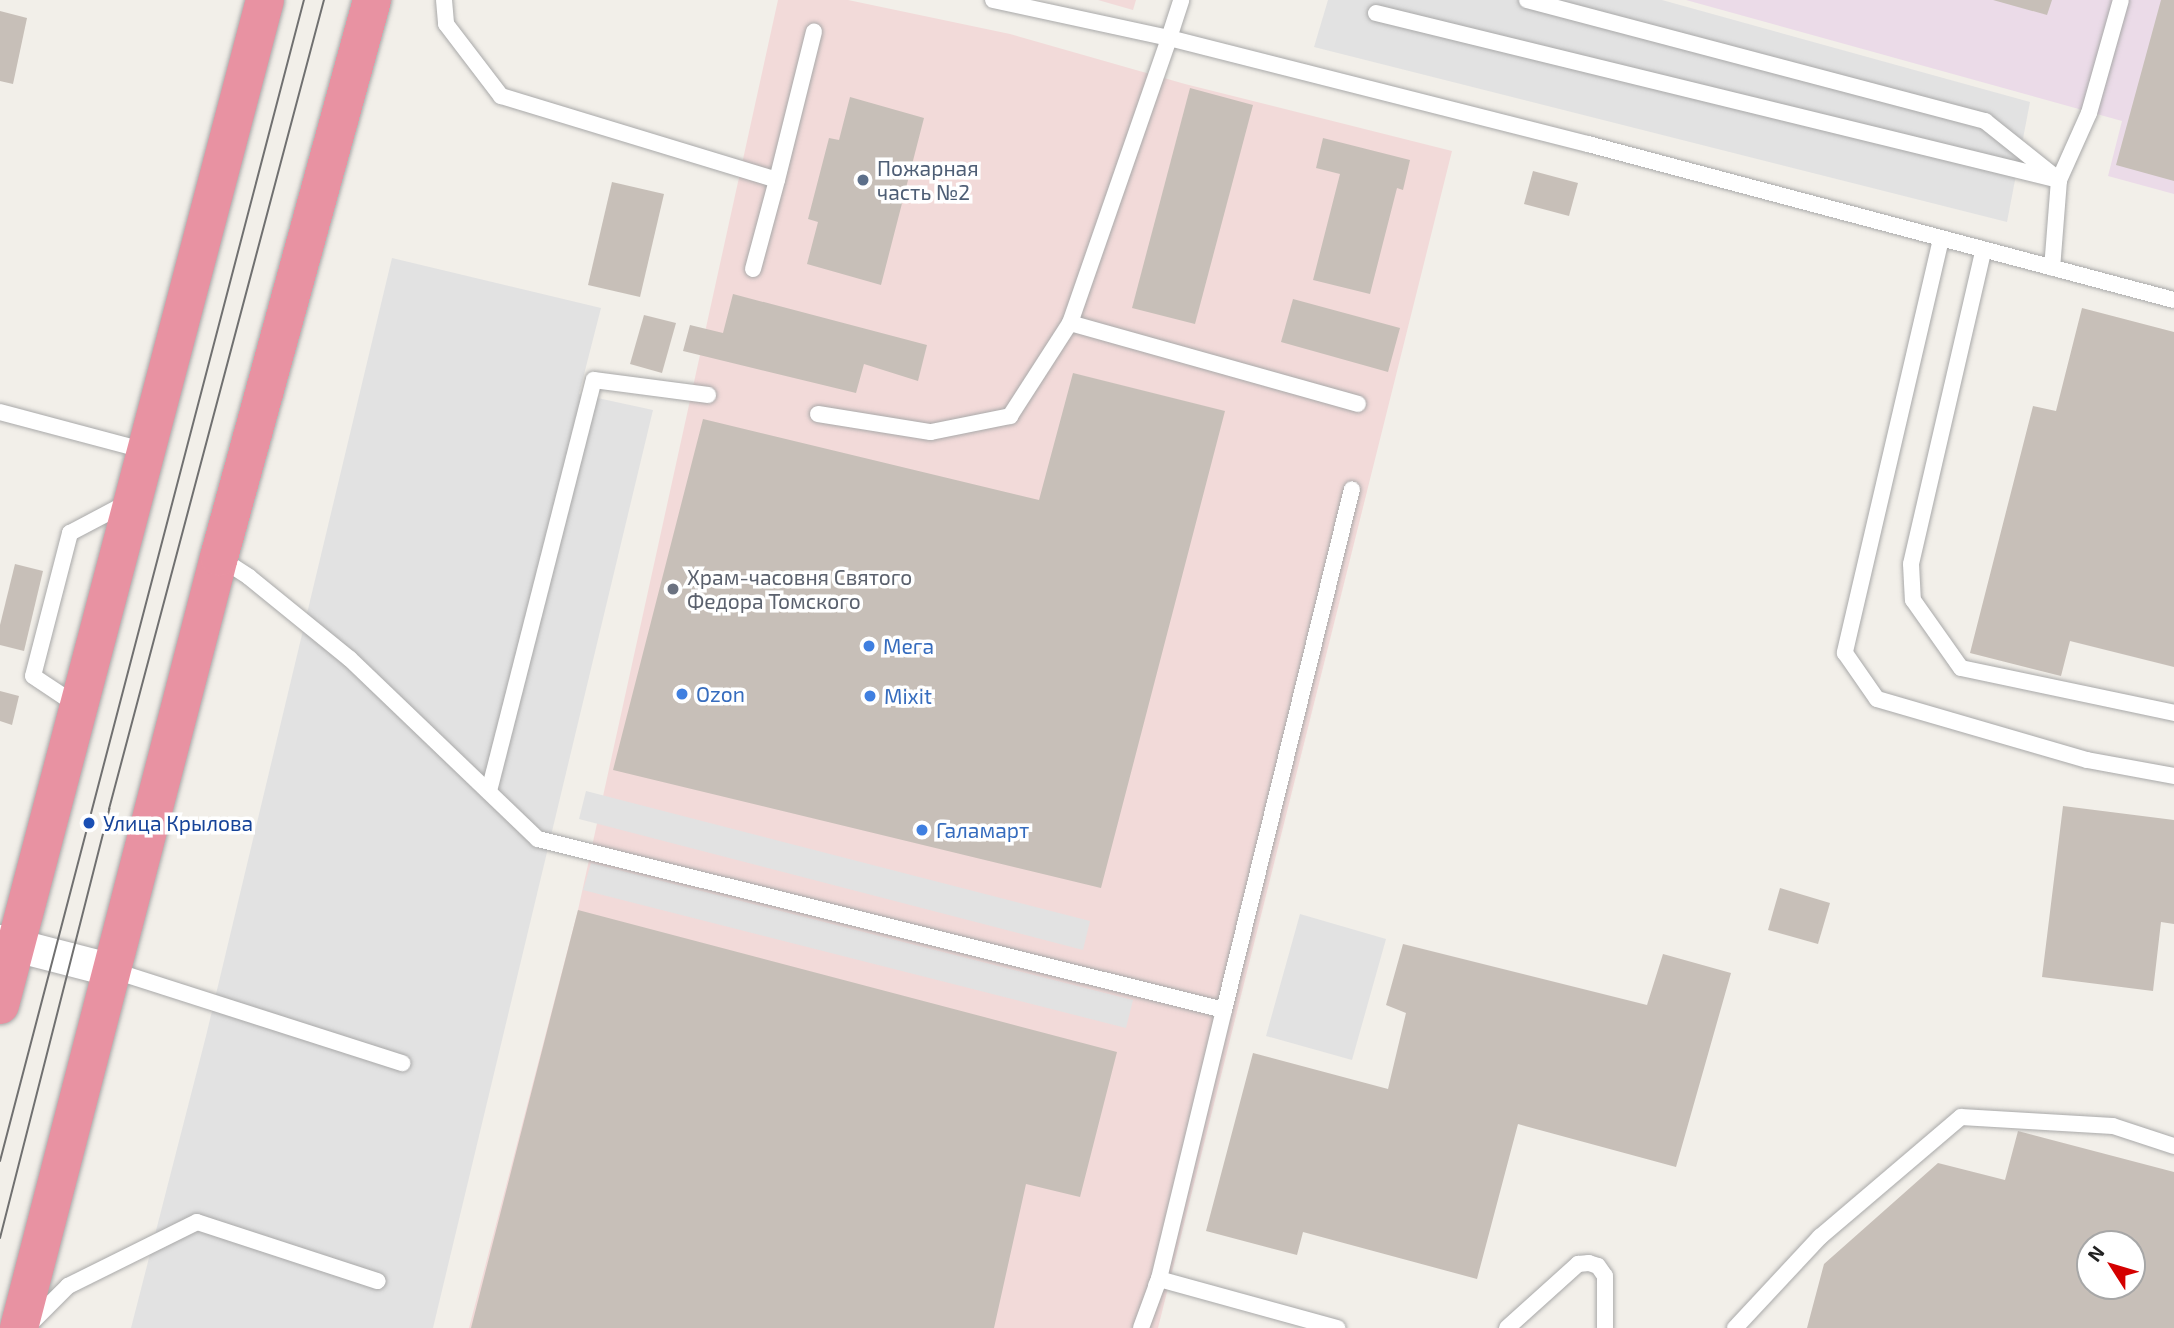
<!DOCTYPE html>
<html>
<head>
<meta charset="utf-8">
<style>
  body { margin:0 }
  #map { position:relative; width:2174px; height:1328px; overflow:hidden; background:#f2efe9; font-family:"Exo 2",sans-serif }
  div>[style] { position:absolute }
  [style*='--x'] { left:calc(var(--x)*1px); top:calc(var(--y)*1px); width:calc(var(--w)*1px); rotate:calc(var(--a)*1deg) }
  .commercial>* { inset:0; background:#f2dad9 }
  .industrial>* { inset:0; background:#ebdbe8 }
  .parking>* { inset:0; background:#e2e2e2 }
  .building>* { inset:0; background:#c7bfb8 }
  .roads { filter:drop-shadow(0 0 2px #a9a9a9) drop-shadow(0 0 2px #a9a9a9) }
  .lane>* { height:16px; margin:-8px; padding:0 8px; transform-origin:8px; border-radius:8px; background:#fff }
  .street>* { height:33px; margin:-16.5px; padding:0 16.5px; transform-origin:16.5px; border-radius:16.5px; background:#fff }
  .highway>* { height:38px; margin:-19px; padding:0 19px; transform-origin:19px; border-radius:19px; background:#e892a2 }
  .tram>* { height:2px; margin:-1px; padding:0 1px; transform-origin:1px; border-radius:1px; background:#707070 }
  .dots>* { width:19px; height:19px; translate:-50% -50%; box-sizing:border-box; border:4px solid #fff; border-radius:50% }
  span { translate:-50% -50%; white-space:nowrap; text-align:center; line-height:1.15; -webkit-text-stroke:7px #fff; paint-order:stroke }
  .service-label { font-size:21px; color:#4e5e75 }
  .left { translate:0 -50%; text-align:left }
  .worship-label { font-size:21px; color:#5b616d }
  .shop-label { font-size:21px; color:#366cbe }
  .transit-label { font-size:21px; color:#164399 }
  .north { position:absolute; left:2076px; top:1230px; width:70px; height:70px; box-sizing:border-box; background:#fff; border:2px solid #a7a7a7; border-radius:50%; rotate:307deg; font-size:19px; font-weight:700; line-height:28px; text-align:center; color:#222 }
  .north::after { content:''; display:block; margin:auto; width:24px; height:32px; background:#d40000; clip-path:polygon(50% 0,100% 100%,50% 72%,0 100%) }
</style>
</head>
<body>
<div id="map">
  <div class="commercial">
    <div style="clip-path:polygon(778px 0,848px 0,1010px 34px,1185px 84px,1452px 151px,1158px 1328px,469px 1328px,578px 910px)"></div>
    <div style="clip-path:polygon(1098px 0,1136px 0,1133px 10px)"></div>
  </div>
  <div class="industrial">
    <div style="clip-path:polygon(1686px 0,2174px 0,2174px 194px,2108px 176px,2122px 121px)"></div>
  </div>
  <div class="parking">
    <div style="clip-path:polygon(1328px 0,1662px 0,2030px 102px,2007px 222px,1314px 47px)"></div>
    <div style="clip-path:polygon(392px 258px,601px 308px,579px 394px,653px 410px,433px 1328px,131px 1328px,206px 1036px)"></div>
    <div style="clip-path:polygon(586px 791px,1090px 921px,1083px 950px,579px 819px)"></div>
    <div style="clip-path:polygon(591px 863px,1133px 1000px,1126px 1028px,583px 890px)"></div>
    <div style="clip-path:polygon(1300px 914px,1386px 939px,1352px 1060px,1266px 1036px)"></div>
  </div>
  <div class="building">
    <div style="clip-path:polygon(1993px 0,2052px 0,2047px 15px)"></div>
    <div style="clip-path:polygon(2161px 0,2174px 0,2174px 181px,2116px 165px)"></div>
    <div style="clip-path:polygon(0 11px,27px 18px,13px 84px,0 81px)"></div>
    <div style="clip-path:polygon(1190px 88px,1253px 105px,1195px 324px,1132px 308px)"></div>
    <div style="clip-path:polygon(850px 97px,924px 118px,881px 285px,807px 264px,818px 222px,808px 219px,829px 138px,839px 140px)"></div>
    <div style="clip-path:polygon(1323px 138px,1410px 160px,1403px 190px,1397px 188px,1370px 294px,1313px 280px,1340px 174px,1316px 168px)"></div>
    <div style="clip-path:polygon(1533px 171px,1578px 183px,1569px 216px,1524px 204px)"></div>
    <div style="clip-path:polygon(612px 182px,664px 194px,640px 297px,588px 285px)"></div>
    <div style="clip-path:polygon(733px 294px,927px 345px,918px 381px,864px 364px,856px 393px,683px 351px,690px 325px,723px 333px)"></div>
    <div style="clip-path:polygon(1293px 299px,1400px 328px,1388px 372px,1281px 342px)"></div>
    <div style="clip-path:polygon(2082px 308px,2174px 332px,2174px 667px,2070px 641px,2061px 676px,1970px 653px,2033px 406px,2056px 411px)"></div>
    <div style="clip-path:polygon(644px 315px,676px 323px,662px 373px,630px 364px)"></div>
    <div style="clip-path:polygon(1073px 373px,1225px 411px,1101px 888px,613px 770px,703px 419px,1039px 500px)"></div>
    <div style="clip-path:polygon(15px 564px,43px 571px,24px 651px,0 645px,0 625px)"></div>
    <div style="clip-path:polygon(0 691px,19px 696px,12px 725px,0 721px)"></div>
    <div style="clip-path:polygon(2063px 806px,2174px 820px,2174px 924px,2161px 922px,2153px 991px,2042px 977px)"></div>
    <div style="clip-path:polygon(1780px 888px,1830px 903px,1818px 944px,1768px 930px)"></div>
    <div style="clip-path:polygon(578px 910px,1117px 1052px,1080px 1197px,1026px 1184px,994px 1328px,471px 1328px)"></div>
    <div style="clip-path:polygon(1403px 944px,1647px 1005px,1663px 954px,1731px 973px,1676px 1167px,1518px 1124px,1477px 1279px,1303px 1232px,1297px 1255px,1206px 1231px,1253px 1053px,1388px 1089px,1406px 1013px,1386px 1005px)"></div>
    <div style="clip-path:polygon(evenodd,2018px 1131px,2174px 1172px,2174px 1328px,1807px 1328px,1824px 1264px,1938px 1163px,2005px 1180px,2018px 1131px,2090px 1244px,2132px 1244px,2132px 1286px,2090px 1286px,2090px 1244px)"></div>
  </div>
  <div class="roads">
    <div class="lane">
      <div style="--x:444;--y:0;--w:24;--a:85"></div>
      <div style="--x:446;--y:24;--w:91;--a:52.6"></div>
      <div style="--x:501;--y:96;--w:288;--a:16.9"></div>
      <div style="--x:777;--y:180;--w:153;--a:-76"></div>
      <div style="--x:993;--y:0;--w:180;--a:12.2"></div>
      <div style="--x:1169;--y:38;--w:40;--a:-72"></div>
      <div style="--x:1527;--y:0;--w:474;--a:14.8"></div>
      <div style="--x:1985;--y:121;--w:95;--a:38.6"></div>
      <div style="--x:2059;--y:180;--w:88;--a:94.5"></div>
      <div style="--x:1376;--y:13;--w:703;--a:13.74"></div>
      <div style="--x:2059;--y:180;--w:73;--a:-65.9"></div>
      <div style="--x:2089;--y:113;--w:117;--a:-74.2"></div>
      <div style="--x:1941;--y:239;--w:425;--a:103.1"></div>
      <div style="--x:1845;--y:653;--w:56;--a:55.2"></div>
      <div style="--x:1877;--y:699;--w:219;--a:16.2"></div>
      <div style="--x:2087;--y:760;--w:88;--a:10.4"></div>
      <div style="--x:1983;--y:252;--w:320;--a:103"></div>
      <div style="--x:1911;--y:564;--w:36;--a:87"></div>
      <div style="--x:1913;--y:600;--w:83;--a:54.8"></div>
      <div style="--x:1961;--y:668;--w:218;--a:11.9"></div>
      <div style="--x:753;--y:269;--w:92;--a:-74.9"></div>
      <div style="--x:1070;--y:323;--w:299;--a:15.7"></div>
      <div style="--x:0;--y:412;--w:152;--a:14.9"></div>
      <div style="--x:818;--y:414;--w:114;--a:9.1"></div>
      <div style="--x:931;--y:432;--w:81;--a:-11.4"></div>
      <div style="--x:1010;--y:416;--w:111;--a:-57.2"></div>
      <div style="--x:1070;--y:323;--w:302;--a:-70.8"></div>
      <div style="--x:1169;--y:38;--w:432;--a:14.2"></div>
      <div style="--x:1588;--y:144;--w:606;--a:14.91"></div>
      <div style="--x:220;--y:558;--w:35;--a:33"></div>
      <div style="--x:249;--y:577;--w:130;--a:39.1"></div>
      <div style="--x:350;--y:659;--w:260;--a:43.8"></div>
      <div style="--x:538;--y:839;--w:707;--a:14"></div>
      <div style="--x:1224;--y:1010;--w:277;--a:103.6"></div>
      <div style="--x:1159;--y:1279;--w:52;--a:110.2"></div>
      <div style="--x:78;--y:706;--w:54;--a:-146.3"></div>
      <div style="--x:33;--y:676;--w:148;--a:-75.5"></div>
      <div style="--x:70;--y:533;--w:64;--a:-27.8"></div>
      <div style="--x:489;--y:791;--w:424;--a:-75.7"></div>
      <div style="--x:594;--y:380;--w:115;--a:7.5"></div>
      <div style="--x:112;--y:970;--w:305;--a:17.8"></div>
      <div style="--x:1224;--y:1010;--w:536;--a:-76.2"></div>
      <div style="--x:1156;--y:1286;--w:8;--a:-67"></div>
      <div style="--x:1159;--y:1279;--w:185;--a:15.4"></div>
      <div style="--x:30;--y:1324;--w:54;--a:-45"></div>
      <div style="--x:68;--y:1286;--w:144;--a:-26.4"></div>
      <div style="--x:197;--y:1222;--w:190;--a:18.1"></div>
      <div style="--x:1507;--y:1328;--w:96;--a:-42"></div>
      <div style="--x:1578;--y:1264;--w:11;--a:-5"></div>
      <div style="--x:1589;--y:1263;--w:9;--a:18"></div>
      <div style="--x:1598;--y:1266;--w:12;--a:55"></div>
      <div style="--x:1605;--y:1276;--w:52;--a:90"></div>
      <div style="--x:1735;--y:1328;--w:125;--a:-47"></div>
      <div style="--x:1820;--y:1237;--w:185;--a:-40.4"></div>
      <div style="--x:1961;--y:1117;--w:152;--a:3.4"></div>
      <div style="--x:2113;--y:1126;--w:64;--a:18.2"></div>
    </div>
    <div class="street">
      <div style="--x:0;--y:941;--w:116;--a:14.5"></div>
    </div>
    <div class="highway">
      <div style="--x:0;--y:1005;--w:1039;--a:-75.23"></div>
      <div style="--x:19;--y:1328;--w:797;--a:-75.46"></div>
      <div style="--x:219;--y:557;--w:578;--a:-74.64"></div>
    </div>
  </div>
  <div class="tram">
    <div style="--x:0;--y:1161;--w:1200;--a:-75.33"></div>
    <div style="--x:0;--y:1238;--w:443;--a:-75.7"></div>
    <div style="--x:109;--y:809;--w:837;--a:-75.12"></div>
  </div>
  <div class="dots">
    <div style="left:863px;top:180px;background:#5c6f8a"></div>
    <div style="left:673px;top:589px;background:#6b7280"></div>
    <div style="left:869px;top:646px;background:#3f7fe0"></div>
    <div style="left:682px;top:694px;background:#3f7fe0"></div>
    <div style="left:870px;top:696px;background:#3f7fe0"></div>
    <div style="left:89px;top:823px;background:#1a4fb4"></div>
    <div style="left:922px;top:830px;background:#3f7fe0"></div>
  </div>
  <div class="service-label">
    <span class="left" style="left:877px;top:180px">Пожарная<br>часть №2</span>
  </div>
  <div class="worship-label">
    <span class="left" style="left:687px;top:589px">Храм-часовня Святого<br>Федора Томского</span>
  </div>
  <div class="shop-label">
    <span class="left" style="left:883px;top:646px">Мега</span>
    <span class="left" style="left:696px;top:694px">Ozon</span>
    <span class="left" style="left:884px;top:696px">Mixit</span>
    <span class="left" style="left:936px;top:830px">Галамарт</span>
  </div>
  <div class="transit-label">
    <span class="left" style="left:103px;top:823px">Улица Крылова</span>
  </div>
  <div class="north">N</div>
</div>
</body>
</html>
